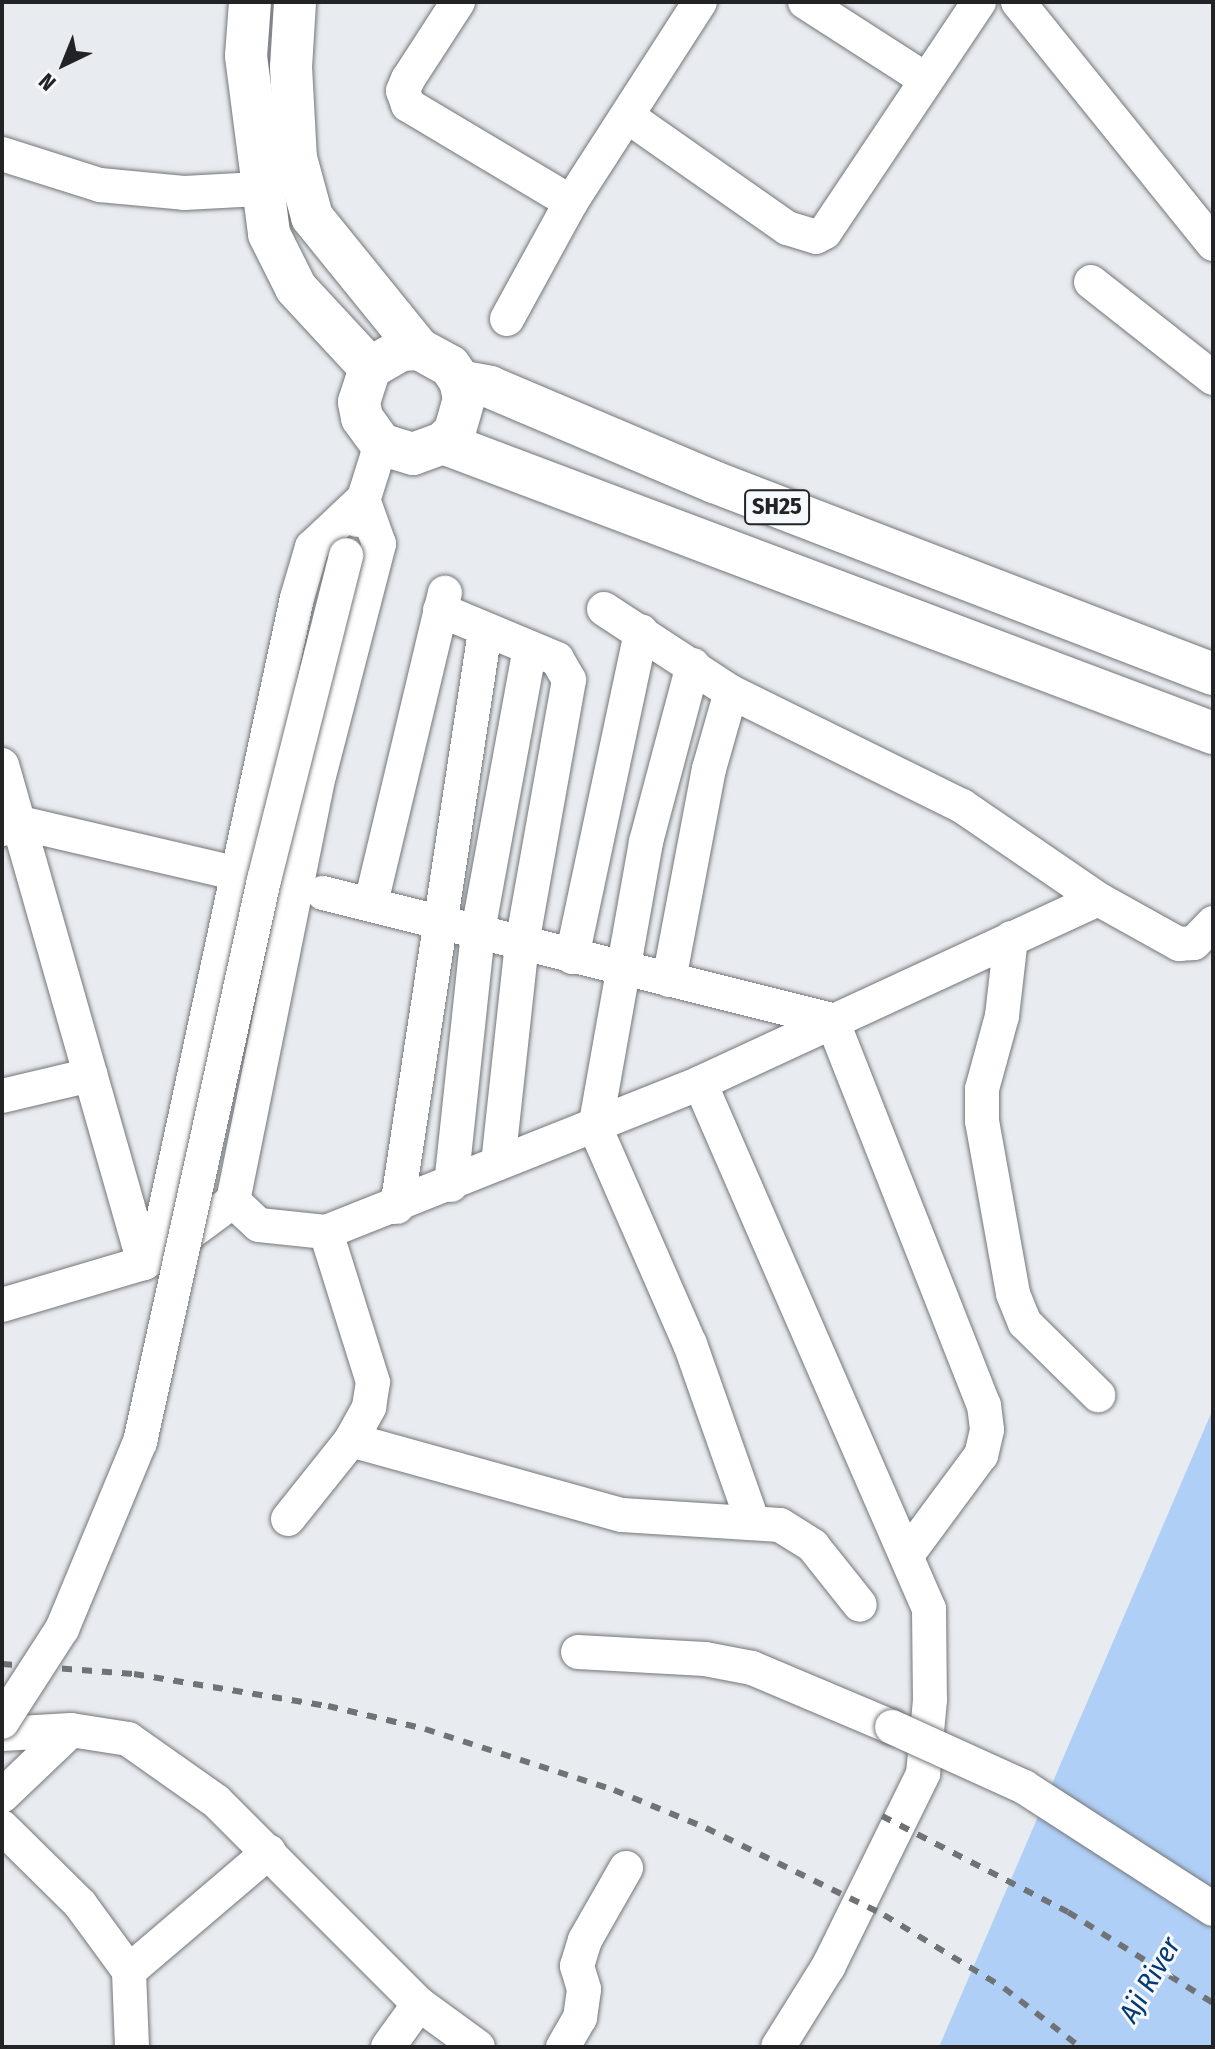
<!DOCTYPE html>
<html>
<head>
<meta charset="utf-8">
<style>
  body { margin:0 }
  #map { position:relative; width:1215px; height:2049px; overflow:hidden; background:#e8ebef; font-family:"Fira Sans Condensed",sans-serif }
  div>[style] { position:absolute }
  [style*='--x'] { left:calc(var(--x)*1px); top:calc(var(--y)*1px); width:calc(var(--w)*1px); rotate:calc(var(--a)*1deg) }
  .water>* { inset:0; background:#b0cff6 }
  .roads { filter:drop-shadow(0 0 2px #737679) drop-shadow(0 0 2px #737679) }
  .minor>* { height:34px; margin:-17px; padding:0 17px; transform-origin:17px; border-radius:17px; background:#fff }
  .major>* { height:42px; margin:-21px; padding:0 21px; transform-origin:21px; border-radius:21px; background:#fff }
  .rail>* { height:6px; margin-top:-3px; transform-origin:0; background:repeating-linear-gradient(90deg,#707375 0 10px,transparent 0 20px) }
  .bridges { filter:drop-shadow(0 0 2px #737679) drop-shadow(0 0 2px #737679) }
  .minor-bridge>* { height:34px; margin:-17px; padding:0 17px; transform-origin:17px; border-radius:17px; background:#fff }
  span { translate:-50% -50%; white-space:nowrap; text-align:center; line-height:1.15; -webkit-text-stroke:6px #f5f8fc; paint-order:stroke }
  .shield-label span { padding:2px 6px; background:#f5f8fc; border:2px solid; border-radius:6px; -webkit-text-stroke-width:0 }
  .shield-label { font-size:24px; color:#212324; font-weight:700 }
  .water-label { font-size:28px; color:#033870; font-style:italic }
  .frame { position:absolute; inset:0; border:4px solid #212324; pointer-events:none }
  .north { position:absolute; left:24px; top:24px; width:80px; height:80px; -webkit-text-stroke:6px #f5f8fc; paint-order:stroke; rotate:223deg; font-size:22px; font-weight:700; line-height:32px; text-align:center; color:#212324 }
  .north::after { content:''; display:block; margin:auto; width:28px; height:36px; background:#212324; clip-path:polygon(50% 0,100% 100%,50% 72%,0 100%) }
</style>
</head>
<body>
<div id="map">
  <div class="water">
    <div style="clip-path:polygon(1213px 1409px,1213px 2047px,939px 2047px)"></div>
  </div>
  <div class="roads">
    <div class="minor">
      <div style="--x:458;--y:2;--w:92;--a:123"></div>
      <div style="--x:408;--y:79;--w:13;--a:113"></div>
      <div style="--x:403;--y:91;--w:15;--a:70"></div>
      <div style="--x:408;--y:105;--w:190;--a:30.8"></div>
      <div style="--x:805;--y:2;--w:143;--a:32.7"></div>
      <div style="--x:1018;--y:2;--w:311;--a:51.1"></div>
      <div style="--x:630;--y:118;--w:192;--a:35"></div>
      <div style="--x:787;--y:228;--w:30;--a:17"></div>
      <div style="--x:816;--y:237;--w:10;--a:-29"></div>
      <div style="--x:825;--y:232;--w:277;--a:-56.2"></div>
      <div style="--x:2;--y:154;--w:103;--a:17.6"></div>
      <div style="--x:100;--y:185;--w:84;--a:5.4"></div>
      <div style="--x:184;--y:193;--w:75;--a:-3.1"></div>
      <div style="--x:1091;--y:282;--w:155;--a:38.2"></div>
      <div style="--x:507;--y:319;--w:133;--a:-61.3"></div>
      <div style="--x:571;--y:202;--w:238;--a:-57.2"></div>
      <div style="--x:357;--y:520;--w:80;--a:-72.5"></div>
      <div style="--x:604;--y:609;--w:152;--a:33.2"></div>
      <div style="--x:731;--y:692;--w:258;--a:26.3"></div>
      <div style="--x:962;--y:806;--w:165;--a:34.4"></div>
      <div style="--x:440;--y:610;--w:127;--a:22.7"></div>
      <div style="--x:557;--y:659;--w:24;--a:60"></div>
      <div style="--x:569;--y:680;--w:267;--a:100.1"></div>
      <div style="--x:522;--y:943;--w:221;--a:96.2"></div>
      <div style="--x:693;--y:665;--w:183;--a:104.9"></div>
      <div style="--x:646;--y:842;--w:290;--a:100.1"></div>
      <div style="--x:595;--y:1127;--w:237;--a:66.4"></div>
      <div style="--x:690;--y:1344;--w:187;--a:70.6"></div>
      <div style="--x:2;--y:765;--w:518;--a:74.08"></div>
      <div style="--x:2;--y:829;--w:19;--a:-18"></div>
      <div style="--x:20;--y:823;--w:221;--a:13.1"></div>
      <div style="--x:323;--y:893;--w:525;--a:14.01"></div>
      <div style="--x:832;--y:1020;--w:414;--a:68.5"></div>
      <div style="--x:984;--y:1405;--w:25;--a:83"></div>
      <div style="--x:987;--y:1430;--w:26;--a:103"></div>
      <div style="--x:981;--y:1455;--w:124;--a:126.5"></div>
      <div style="--x:371;--y:903;--w:319;--a:-76.6"></div>
      <div style="--x:1011;--y:938;--w:79;--a:96.6"></div>
      <div style="--x:1002;--y:1016;--w:76;--a:105.3"></div>
      <div style="--x:982;--y:1089;--w:32;--a:90"></div>
      <div style="--x:982;--y:1121;--w:176;--a:79.8"></div>
      <div style="--x:1013;--y:1294;--w:31;--a:68"></div>
      <div style="--x:1025;--y:1323;--w:103;--a:44.6"></div>
      <div style="--x:572;--y:957;--w:333;--a:-78"></div>
      <div style="--x:669;--y:980;--w:215;--a:-79.3"></div>
      <div style="--x:709;--y:769;--w:80;--a:-74.1"></div>
      <div style="--x:700;--y:1083;--w:574;--a:66.47"></div>
      <div style="--x:929;--y:1609;--w:91;--a:89.4"></div>
      <div style="--x:930;--y:1700;--w:74;--a:95.4"></div>
      <div style="--x:923;--y:1774;--w:215;--a:116.2"></div>
      <div style="--x:828;--y:1967;--w:94;--a:122"></div>
      <div style="--x:2;--y:1096;--w:91;--a:-13.3"></div>
      <div style="--x:451;--y:1185;--w:255;--a:-83.9"></div>
      <div style="--x:478;--y:931;--w:287;--a:-79.6"></div>
      <div style="--x:233;--y:1201;--w:35;--a:43"></div>
      <div style="--x:259;--y:1225;--w:67;--a:6"></div>
      <div style="--x:326;--y:1232;--w:403;--a:-21.7"></div>
      <div style="--x:700;--y:1083;--w:438;--a:-24.8"></div>
      <div style="--x:1098;--y:899;--w:93;--a:29.1"></div>
      <div style="--x:1179;--y:944;--w:15;--a:-4"></div>
      <div style="--x:1194;--y:943;--w:28;--a:-46"></div>
      <div style="--x:397;--y:1207;--w:583;--a:-81.31"></div>
      <div style="--x:2;--y:1305;--w:148;--a:-16.5"></div>
      <div style="--x:144;--y:1263;--w:23;--a:-29"></div>
      <div style="--x:164;--y:1252;--w:86;--a:-36.5"></div>
      <div style="--x:233;--y:1201;--w:434;--a:-78.6"></div>
      <div style="--x:319;--y:776;--w:240;--a:-75.5"></div>
      <div style="--x:379;--y:544;--w:48;--a:-109.6"></div>
      <div style="--x:363;--y:499;--w:70;--a:136.7"></div>
      <div style="--x:312;--y:547;--w:53;--a:106.4"></div>
      <div style="--x:297;--y:598;--w:674;--a:102.16"></div>
      <div style="--x:351;--y:1440;--w:281;--a:15.5"></div>
      <div style="--x:622;--y:1515;--w:158;--a:3.6"></div>
      <div style="--x:780;--y:1525;--w:39;--a:32"></div>
      <div style="--x:813;--y:1546;--w:75;--a:51.5"></div>
      <div style="--x:288;--y:1519;--w:101;--a:-51.4"></div>
      <div style="--x:351;--y:1440;--w:38;--a:-61"></div>
      <div style="--x:369;--y:1407;--w:25;--a:-81"></div>
      <div style="--x:373;--y:1382;--w:157;--a:-107.4"></div>
      <div style="--x:578;--y:1652;--w:127;--a:3.2"></div>
      <div style="--x:705;--y:1659;--w:48;--a:10.8"></div>
      <div style="--x:752;--y:1668;--w:152;--a:22.9"></div>
      <div style="--x:2;--y:1734;--w:69;--a:-3.3"></div>
      <div style="--x:71;--y:1730;--w:58;--a:9"></div>
      <div style="--x:128;--y:1739;--w:108;--a:35.2"></div>
      <div style="--x:216;--y:1801;--w:287;--a:45"></div>
      <div style="--x:419;--y:2004;--w:53;--a:125.8"></div>
      <div style="--x:2;--y:1796;--w:95;--a:-43.7"></div>
      <div style="--x:2;--y:1827;--w:110;--a:44.6"></div>
      <div style="--x:80;--y:1904;--w:83;--a:53.8"></div>
      <div style="--x:419;--y:2004;--w:73;--a:36.1"></div>
      <div style="--x:132;--y:2047;--w:76;--a:-92.3"></div>
      <div style="--x:129;--y:1971;--w:184;--a:-40.4"></div>
      <div style="--x:563;--y:2047;--w:34;--a:-60"></div>
      <div style="--x:580;--y:2018;--w:29;--a:-82"></div>
      <div style="--x:584;--y:1989;--w:24;--a:-107"></div>
      <div style="--x:577;--y:1966;--w:27;--a:-73"></div>
      <div style="--x:585;--y:1940;--w:83;--a:-60.3"></div>
    </div>
    <div class="major">
      <div style="--x:250;--y:2;--w:54;--a:94.2"></div>
      <div style="--x:246;--y:56;--w:179;--a:82.6"></div>
      <div style="--x:269;--y:234;--w:60;--a:63.4"></div>
      <div style="--x:296;--y:288;--w:109;--a:47.2"></div>
      <div style="--x:295;--y:2;--w:65;--a:93.5"></div>
      <div style="--x:291;--y:67;--w:91;--a:86.9"></div>
      <div style="--x:296;--y:158;--w:61;--a:74.8"></div>
      <div style="--x:312;--y:217;--w:170;--a:51"></div>
      <div style="--x:419;--y:349;--w:35;--a:29"></div>
      <div style="--x:450;--y:366;--w:18;--a:56"></div>
      <div style="--x:460;--y:381;--w:18;--a:77"></div>
      <div style="--x:464;--y:399;--w:33;--a:106"></div>
      <div style="--x:455;--y:431;--w:17;--a:135"></div>
      <div style="--x:443;--y:443;--w:32;--a:160"></div>
      <div style="--x:413;--y:454;--w:34;--a:-163"></div>
      <div style="--x:381;--y:444;--w:32;--a:-126"></div>
      <div style="--x:362;--y:418;--w:16;--a:-101"></div>
      <div style="--x:359;--y:402;--w:36;--a:-72"></div>
      <div style="--x:370;--y:368;--w:36;--a:-30"></div>
      <div style="--x:401;--y:350;--w:18;--a:-3"></div>
      <div style="--x:460;--y:381;--w:31;--a:11"></div>
      <div style="--x:490;--y:387;--w:243;--a:23"></div>
      <div style="--x:714;--y:482;--w:535;--a:21.05"></div>
      <div style="--x:443;--y:443;--w:823;--a:20.64"></div>
    </div>
  </div>
  <div class="rail">
    <div style="--x:2;--y:1664;--w:132;--a:4.3"></div>
    <div style="--x:134;--y:1674;--w:197;--a:9.4"></div>
    <div style="--x:328;--y:1706;--w:100;--a:13.3"></div>
    <div style="--x:425;--y:1729;--w:199;--a:17.9"></div>
    <div style="--x:614;--y:1790;--w:100;--a:22.4"></div>
    <div style="--x:706;--y:1828;--w:198;--a:26"></div>
    <div style="--x:884;--y:1915;--w:140;--a:31.3"></div>
    <div style="--x:1004;--y:1988;--w:96;--a:37.8"></div>
    <div style="--x:882;--y:1816;--w:209;--a:27.3"></div>
    <div style="--x:1068;--y:1912;--w:171;--a:32.1"></div>
  </div>
  <div class="bridges">
    <div class="minor-bridge">
      <div style="--x:2;--y:1722;--w:111;--a:-57.2"></div>
      <div style="--x:62;--y:1629;--w:203;--a:-67.4"></div>
      <div style="--x:140;--y:1442;--w:576;--a:-77.56"></div>
      <div style="--x:264;--y:880;--w:335;--a:-75.8"></div>
      <div style="--x:892;--y:1727;--w:145;--a:24.4"></div>
      <div style="--x:1024;--y:1787;--w:225;--a:32.8"></div>
    </div>
  </div>
  <div class="shield-label">
    <span style="left:777px;top:507px">SH25</span>
  </div>
  <div class="water-label">
    <span style="left:1150px;top:1980px;rotate:-60deg">Aji River</span>
  </div>
  <div class="frame"></div>
  <div class="north">N</div>
</div>
</body>
</html>
